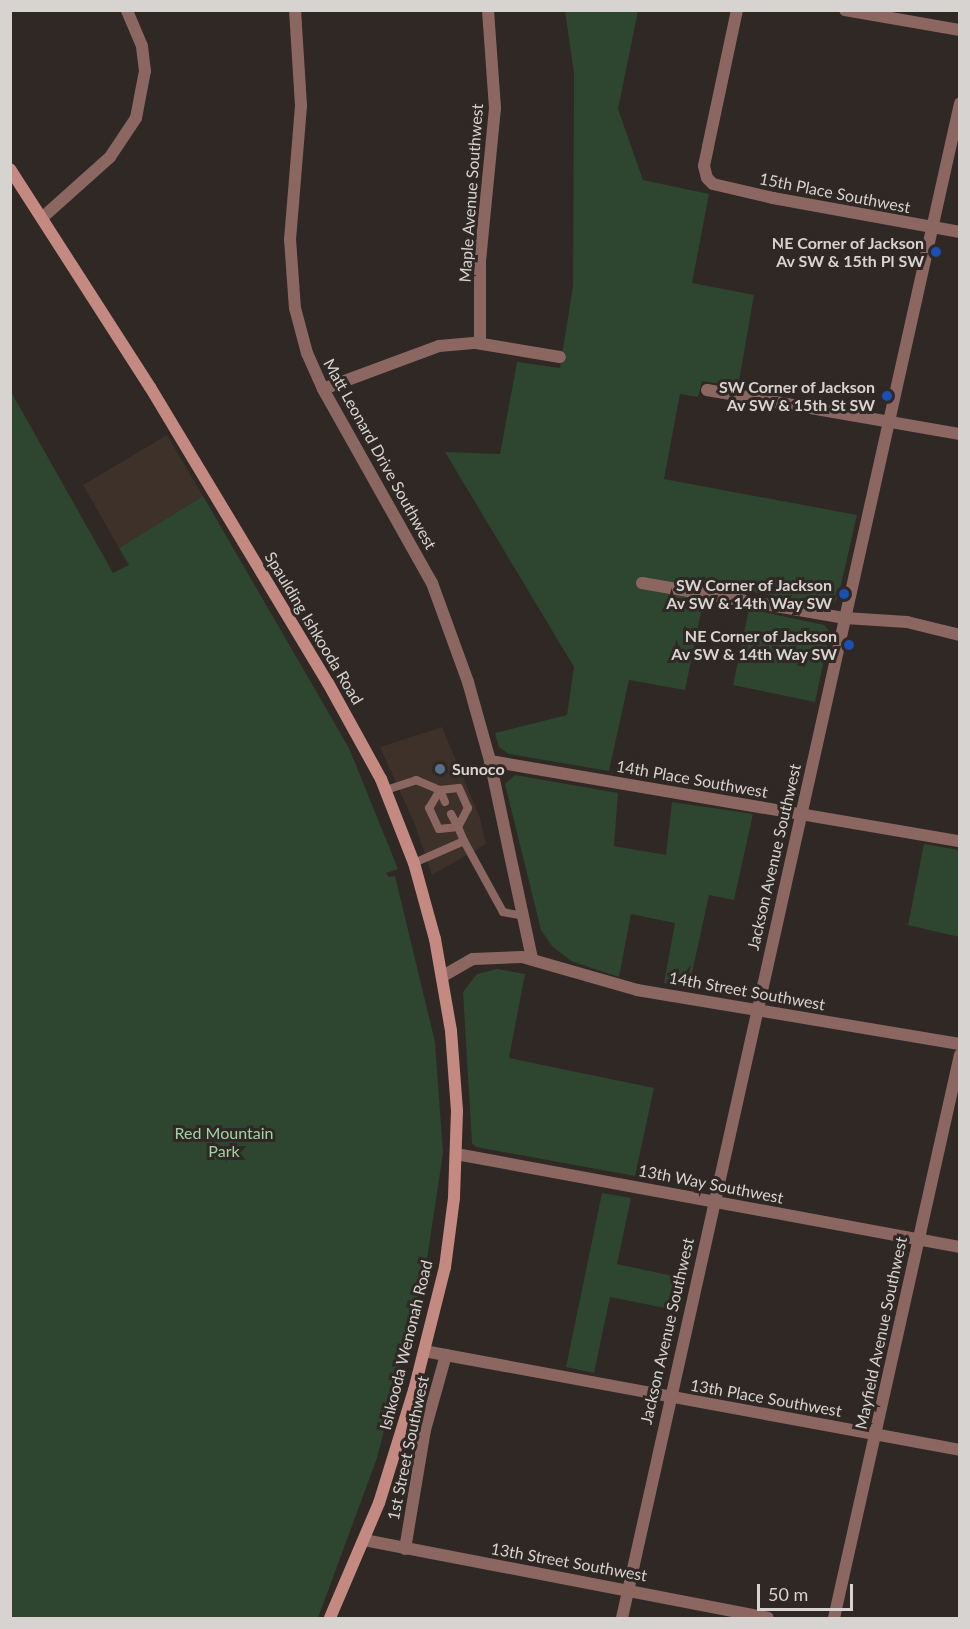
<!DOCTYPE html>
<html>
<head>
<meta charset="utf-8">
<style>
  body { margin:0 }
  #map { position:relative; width:970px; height:1629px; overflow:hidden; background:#2f2824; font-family:Lato,sans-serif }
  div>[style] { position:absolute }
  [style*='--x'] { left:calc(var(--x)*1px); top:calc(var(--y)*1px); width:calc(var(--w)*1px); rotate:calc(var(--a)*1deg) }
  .built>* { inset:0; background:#3d3129 }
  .green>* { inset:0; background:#2e4530 }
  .lane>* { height:8px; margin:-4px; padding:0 4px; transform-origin:4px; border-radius:4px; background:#8c6762 }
  .street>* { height:12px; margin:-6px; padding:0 6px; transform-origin:6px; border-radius:6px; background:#8c6762 }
  .secondary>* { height:12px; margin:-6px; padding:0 6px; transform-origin:6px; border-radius:6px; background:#c48a82 }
  .dots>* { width:16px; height:16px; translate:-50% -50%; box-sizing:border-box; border:3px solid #2f2824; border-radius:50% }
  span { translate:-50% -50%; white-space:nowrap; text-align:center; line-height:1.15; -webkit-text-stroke:6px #2f2824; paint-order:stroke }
  .street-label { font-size:16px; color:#d7d3d0 }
  .poi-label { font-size:16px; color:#d7d3d0; font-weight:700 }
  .right { translate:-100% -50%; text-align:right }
  .left { translate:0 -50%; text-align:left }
  .park-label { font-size:16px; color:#a2d1a6 }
  .frame { position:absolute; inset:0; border:12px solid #d7d3d0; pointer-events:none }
  .scale { position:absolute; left:757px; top:1584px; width:96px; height:27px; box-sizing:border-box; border:3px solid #d7d3d0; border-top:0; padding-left:8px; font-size:18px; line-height:21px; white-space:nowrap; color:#d7d3d0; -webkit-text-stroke:4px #2f2824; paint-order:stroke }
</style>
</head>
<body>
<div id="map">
  <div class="built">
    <div style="clip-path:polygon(167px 435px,203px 496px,119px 548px,83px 485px)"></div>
    <div style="clip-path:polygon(442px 727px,480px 818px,486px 844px,432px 875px,415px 825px,380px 747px)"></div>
  </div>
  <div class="green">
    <div style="clip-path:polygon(565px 11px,638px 11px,618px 109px,643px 180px,709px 194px,692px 283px,754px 295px,738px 387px,702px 381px,698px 397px,680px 394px,664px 479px,857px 515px,838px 598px,833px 603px,821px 605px,707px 583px,685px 690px,629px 680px,609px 771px,509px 754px,499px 747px,495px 733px,567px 715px,574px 667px,445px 452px,500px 454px,517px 362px,560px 368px,573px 286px,574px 73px)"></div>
    <div style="clip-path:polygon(10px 390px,113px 573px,129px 565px,119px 548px,203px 496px,349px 748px,398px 869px,386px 873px,389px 877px,395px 876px,435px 1042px,443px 1153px,426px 1266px,377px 1458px,318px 1618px,11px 1618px)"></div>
    <div style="clip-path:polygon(749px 609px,824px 625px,830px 632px,815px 702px,733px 685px)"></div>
    <div style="clip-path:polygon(515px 775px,618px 793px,614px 846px,666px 855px,672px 802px,753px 814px,734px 900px,709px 895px,689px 987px,664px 983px,675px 923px,631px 914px,619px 977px,571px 961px,552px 946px,541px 930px,505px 784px)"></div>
    <div style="clip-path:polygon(924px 844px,959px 850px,959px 937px,908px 925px)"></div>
    <div style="clip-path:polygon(497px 969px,525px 974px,509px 1058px,654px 1088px,635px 1176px,476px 1147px,472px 1143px,463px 992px,477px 974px)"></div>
    <div style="clip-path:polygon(602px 1193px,631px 1198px,617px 1264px,682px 1278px,675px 1310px,610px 1297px,594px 1373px,566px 1367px)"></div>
  </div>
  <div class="lane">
    <div style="--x:386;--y:790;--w:32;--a:-18"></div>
    <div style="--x:416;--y:780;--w:26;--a:23"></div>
    <div style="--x:440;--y:790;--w:21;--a:121"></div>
    <div style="--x:429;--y:808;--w:23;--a:65"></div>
    <div style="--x:439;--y:829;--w:19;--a:-6"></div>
    <div style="--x:458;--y:827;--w:15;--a:67"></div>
    <div style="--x:464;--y:841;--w:55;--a:156.3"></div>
    <div style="--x:445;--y:802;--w:13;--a:-113"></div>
    <div style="--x:440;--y:790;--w:19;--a:-6"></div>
    <div style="--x:459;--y:788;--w:22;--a:66"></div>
    <div style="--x:468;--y:808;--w:21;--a:118"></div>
    <div style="--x:451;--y:814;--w:15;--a:62"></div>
    <div style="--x:464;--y:841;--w:81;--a:61.2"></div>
    <div style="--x:503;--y:912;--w:20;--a:11"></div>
  </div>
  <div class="street">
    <div style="--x:295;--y:10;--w:96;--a:86.4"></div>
    <div style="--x:301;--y:106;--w:133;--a:94.7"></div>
    <div style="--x:290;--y:239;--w:69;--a:85.9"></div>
    <div style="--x:295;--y:308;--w:47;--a:75.1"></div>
    <div style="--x:307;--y:353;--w:39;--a:66"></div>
    <div style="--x:323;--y:389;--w:223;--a:60.7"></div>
    <div style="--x:432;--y:583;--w:105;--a:70"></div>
    <div style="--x:468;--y:682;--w:82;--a:74.4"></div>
    <div style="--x:490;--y:761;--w:202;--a:78"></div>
    <div style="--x:737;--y:10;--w:140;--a:102"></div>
    <div style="--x:708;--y:147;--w:19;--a:102"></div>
    <div style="--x:704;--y:166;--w:12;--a:76"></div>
    <div style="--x:707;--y:178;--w:8;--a:45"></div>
    <div style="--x:713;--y:184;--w:62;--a:13.1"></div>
    <div style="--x:773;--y:198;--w:190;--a:10.3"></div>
    <div style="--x:845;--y:10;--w:117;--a:9.9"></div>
    <div style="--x:43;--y:217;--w:90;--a:-41.8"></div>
    <div style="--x:110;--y:157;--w:47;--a:-56.3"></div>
    <div style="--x:136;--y:118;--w:48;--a:-79.2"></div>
    <div style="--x:145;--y:71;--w:25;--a:-97"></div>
    <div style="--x:142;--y:46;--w:39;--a:-113"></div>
    <div style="--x:480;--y:343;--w:82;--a:-90"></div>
    <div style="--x:480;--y:261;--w:154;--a:-84.4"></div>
    <div style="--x:495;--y:108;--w:98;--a:-94.1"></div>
    <div style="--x:323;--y:389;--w:124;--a:-20.3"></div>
    <div style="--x:439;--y:346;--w:37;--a:-5"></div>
    <div style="--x:476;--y:343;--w:85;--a:9.5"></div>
    <div style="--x:707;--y:390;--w:257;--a:9.9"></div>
    <div style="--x:642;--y:583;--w:206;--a:9.8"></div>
    <div style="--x:845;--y:618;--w:62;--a:3.7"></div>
    <div style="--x:907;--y:622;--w:55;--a:13.8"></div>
    <div style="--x:490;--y:761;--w:477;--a:9.7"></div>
    <div style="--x:443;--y:976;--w:34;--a:-30"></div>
    <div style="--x:473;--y:959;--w:49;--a:-2.3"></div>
    <div style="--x:522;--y:957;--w:120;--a:16"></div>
    <div style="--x:637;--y:990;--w:327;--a:9.5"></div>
    <div style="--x:456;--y:1154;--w:513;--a:10.45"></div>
    <div style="--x:424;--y:1351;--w:545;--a:10.46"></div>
    <div style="--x:364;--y:1540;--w:411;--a:10.9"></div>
    <div style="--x:405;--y:1549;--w:121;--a:-80.5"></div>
    <div style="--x:425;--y:1430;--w:78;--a:-74.4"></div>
    <div style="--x:622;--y:1618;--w:1552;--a:-77.42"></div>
    <div style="--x:834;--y:1618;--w:577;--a:-77.39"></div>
  </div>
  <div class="secondary">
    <div style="--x:10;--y:169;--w:259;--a:57.3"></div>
    <div style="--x:150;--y:387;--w:345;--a:59"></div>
    <div style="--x:328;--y:683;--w:110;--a:61.1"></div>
    <div style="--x:381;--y:779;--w:90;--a:68.6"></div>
    <div style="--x:414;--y:863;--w:79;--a:74.6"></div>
    <div style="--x:435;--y:939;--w:93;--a:80.1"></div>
    <div style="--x:451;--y:1031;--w:80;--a:85.7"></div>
    <div style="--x:457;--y:1111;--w:87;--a:92"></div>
    <div style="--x:454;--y:1198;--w:70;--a:97.4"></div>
    <div style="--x:445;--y:1267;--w:127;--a:104.1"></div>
    <div style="--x:414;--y:1390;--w:118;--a:107.2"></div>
    <div style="--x:379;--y:1503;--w:125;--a:113.1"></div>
  </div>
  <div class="dots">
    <div style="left:936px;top:252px;background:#1a4fb4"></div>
    <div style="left:887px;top:396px;background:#1a4fb4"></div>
    <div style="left:844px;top:594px;background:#1a4fb4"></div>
    <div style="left:849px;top:645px;background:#1a4fb4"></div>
    <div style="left:440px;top:769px;background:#5c6f8a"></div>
  </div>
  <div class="street-label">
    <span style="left:471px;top:193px;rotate:-86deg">Maple Avenue Southwest</span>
    <span style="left:835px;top:193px;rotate:11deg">15th Place Southwest</span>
    <span style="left:380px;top:454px;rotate:61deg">Matt Leonard Drive Southwest</span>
    <span style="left:314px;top:628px;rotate:59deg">Spaulding Ishkooda Road</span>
    <span style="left:692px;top:779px;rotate:10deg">14th Place Southwest</span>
    <span style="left:774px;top:857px;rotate:-77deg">Jackson Avenue Southwest</span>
    <span style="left:747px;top:991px;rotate:10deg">14th Street Southwest</span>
    <span style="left:711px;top:1184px;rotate:11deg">13th Way Southwest</span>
    <span style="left:667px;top:1331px;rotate:-77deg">Jackson Avenue Southwest</span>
    <span style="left:881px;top:1333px;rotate:-78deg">Mayfield Avenue Southwest</span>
    <span style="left:406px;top:1345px;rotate:-76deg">Ishkooda Wenonah Road</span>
    <span style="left:766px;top:1398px;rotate:10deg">13th Place Southwest</span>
    <span style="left:408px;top:1448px;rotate:-78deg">1st Street Southwest</span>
    <span style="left:569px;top:1562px;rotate:10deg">13th Street Southwest</span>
  </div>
  <div class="poi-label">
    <span class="right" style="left:924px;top:252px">NE Corner of Jackson<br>Av SW &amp; 15th Pl SW</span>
    <span class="right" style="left:875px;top:396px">SW Corner of Jackson<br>Av SW &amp; 15th St SW</span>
    <span class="right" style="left:832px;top:594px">SW Corner of Jackson<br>Av SW &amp; 14th Way SW</span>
    <span class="right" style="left:837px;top:645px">NE Corner of Jackson<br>Av SW &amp; 14th Way SW</span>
    <span class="left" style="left:452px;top:769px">Sunoco</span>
  </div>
  <div class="park-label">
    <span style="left:224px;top:1142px">Red Mountain<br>Park</span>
  </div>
  <div class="frame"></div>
  <div class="scale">50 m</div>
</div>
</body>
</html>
